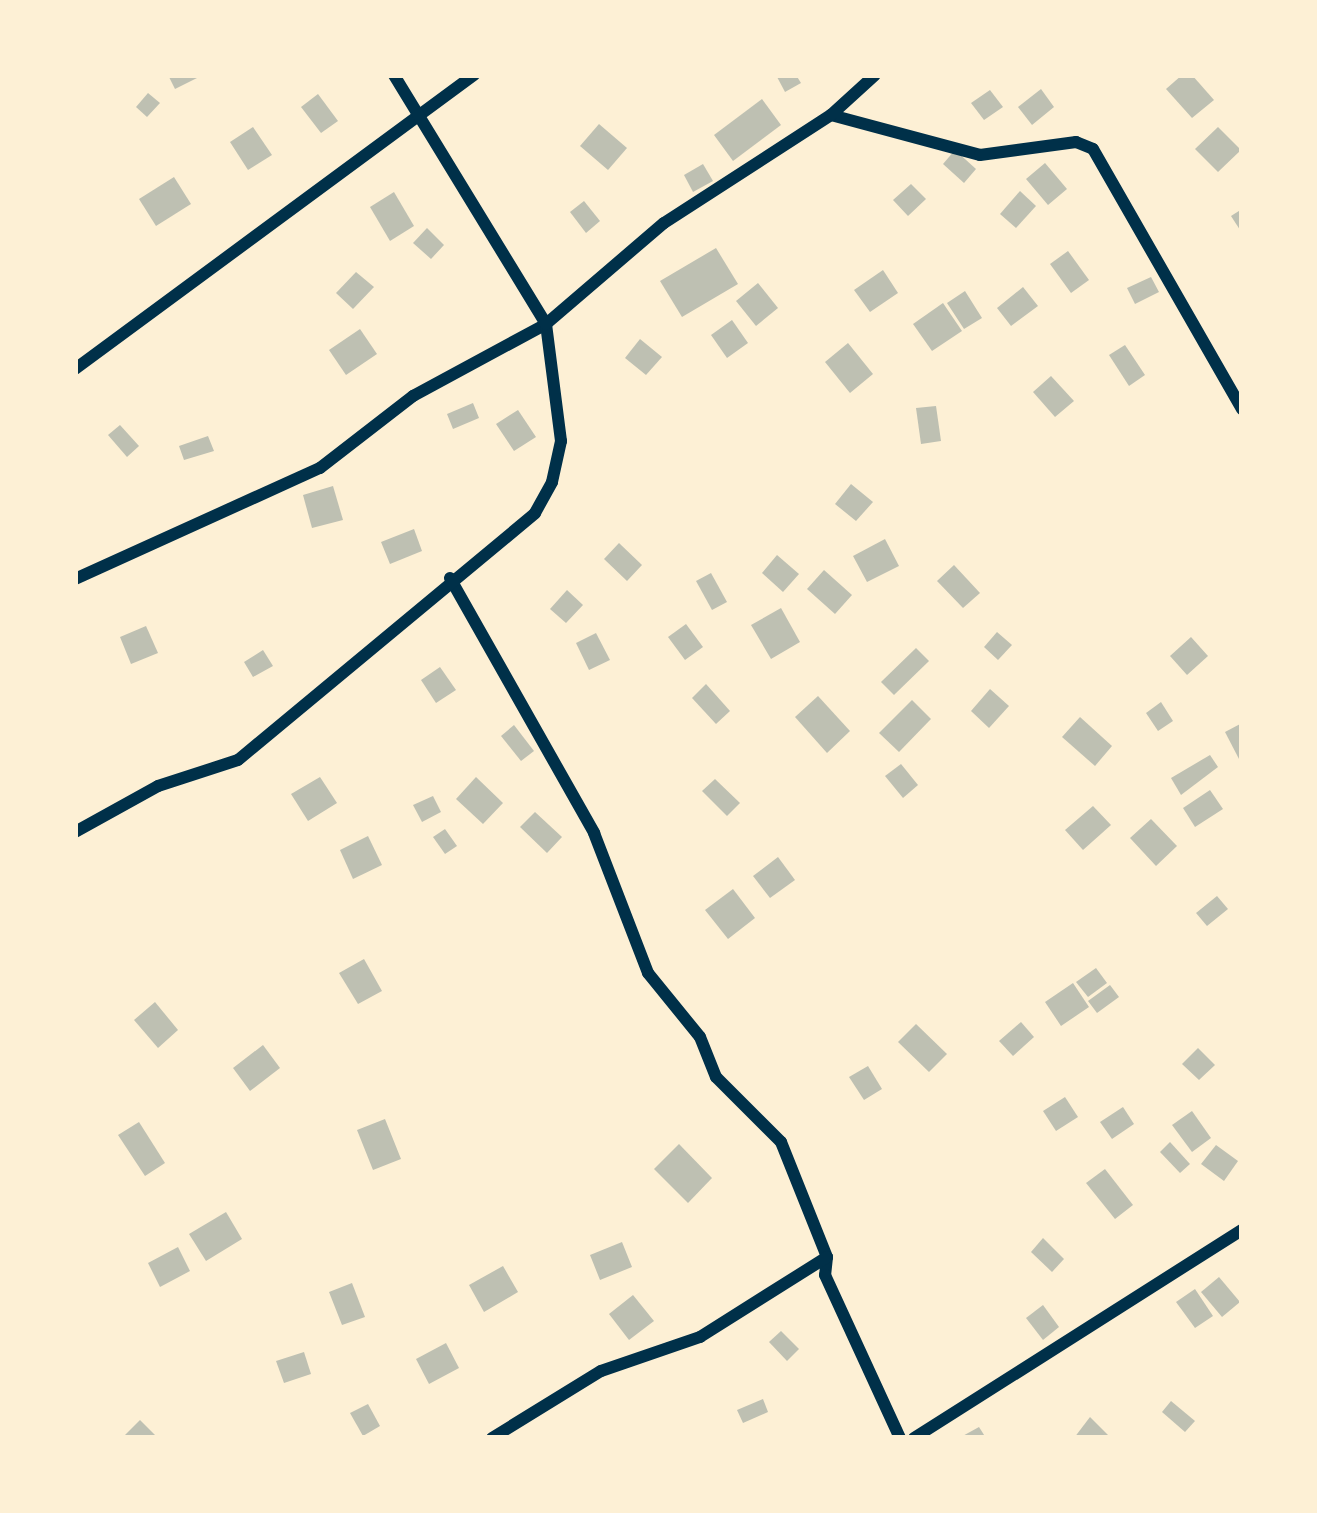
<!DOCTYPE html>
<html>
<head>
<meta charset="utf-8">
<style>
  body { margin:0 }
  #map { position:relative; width:1317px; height:1513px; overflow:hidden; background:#fdf0d5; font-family:Barlow,sans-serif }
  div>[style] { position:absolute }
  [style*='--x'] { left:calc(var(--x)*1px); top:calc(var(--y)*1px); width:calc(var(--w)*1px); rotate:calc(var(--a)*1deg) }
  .building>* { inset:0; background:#bec0b2 }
  .minor>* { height:12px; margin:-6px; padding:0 6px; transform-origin:6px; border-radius:6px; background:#003049 }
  span { translate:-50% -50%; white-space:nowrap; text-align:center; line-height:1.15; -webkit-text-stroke:9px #fdf0d5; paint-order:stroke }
  .frame { position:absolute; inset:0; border:78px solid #fdf0d5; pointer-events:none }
</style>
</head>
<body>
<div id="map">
  <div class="building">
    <div style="clip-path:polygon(168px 75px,203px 75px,175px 89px)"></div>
    <div style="clip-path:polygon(776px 75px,796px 75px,801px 83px,785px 92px)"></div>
    <div style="clip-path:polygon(1182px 75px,1192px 75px,1214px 100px,1192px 118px,1166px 89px)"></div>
    <div style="clip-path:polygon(1041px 89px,1054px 107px,1032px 125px,1018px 107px)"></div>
    <div style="clip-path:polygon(990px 90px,1003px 107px,984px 120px,971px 103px)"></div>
    <div style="clip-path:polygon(148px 93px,160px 103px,147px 117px,136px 107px)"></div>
    <div style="clip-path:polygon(318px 94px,338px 121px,321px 133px,301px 107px)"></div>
    <div style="clip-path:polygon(762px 99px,781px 125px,733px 161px,714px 135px)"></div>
    <div style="clip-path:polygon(599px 124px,627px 148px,608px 170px,580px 146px)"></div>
    <div style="clip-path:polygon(253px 127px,272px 155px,248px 170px,230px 142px)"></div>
    <div style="clip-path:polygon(1218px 127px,1241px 150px,1218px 172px,1195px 149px)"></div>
    <div style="clip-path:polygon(955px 150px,976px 169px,964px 183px,943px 164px)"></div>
    <div style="clip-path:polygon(1045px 163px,1067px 189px,1048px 205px,1026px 179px)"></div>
    <div style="clip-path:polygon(703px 164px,713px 181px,693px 192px,684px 175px)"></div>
    <div style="clip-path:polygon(174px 177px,191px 204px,156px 226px,139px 199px)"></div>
    <div style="clip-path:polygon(911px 184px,926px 199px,908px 216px,893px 200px)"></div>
    <div style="clip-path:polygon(1020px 191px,1036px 206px,1016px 228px,1000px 214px)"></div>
    <div style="clip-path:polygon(394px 192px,414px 226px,390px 241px,370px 207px)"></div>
    <div style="clip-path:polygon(584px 201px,600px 221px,586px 233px,570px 212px)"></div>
    <div style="clip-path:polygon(1242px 209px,1242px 233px,1231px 216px)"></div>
    <div style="clip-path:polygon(427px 228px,444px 245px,431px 259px,413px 243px)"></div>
    <div style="clip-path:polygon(716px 248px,738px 284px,682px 317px,660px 281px)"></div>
    <div style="clip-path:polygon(1068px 251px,1089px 280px,1071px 293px,1050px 264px)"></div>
    <div style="clip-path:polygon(883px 270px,898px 293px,870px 312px,854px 290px)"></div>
    <div style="clip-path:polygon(356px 272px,374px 287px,353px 309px,336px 293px)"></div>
    <div style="clip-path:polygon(1151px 277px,1159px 292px,1135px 304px,1127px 288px)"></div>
    <div style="clip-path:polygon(758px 283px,778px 308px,756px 326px,736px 301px)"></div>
    <div style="clip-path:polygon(1023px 287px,1038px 306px,1011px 326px,997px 308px)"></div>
    <div style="clip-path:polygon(965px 291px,982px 318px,964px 329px,947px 303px)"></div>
    <div style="clip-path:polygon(943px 303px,962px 331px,932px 351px,913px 324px)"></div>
    <div style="clip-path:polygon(732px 320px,748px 343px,727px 358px,711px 335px)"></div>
    <div style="clip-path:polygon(360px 329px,377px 354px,346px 375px,329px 350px)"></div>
    <div style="clip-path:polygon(640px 339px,662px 357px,646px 375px,625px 358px)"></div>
    <div style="clip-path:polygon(848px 343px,873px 374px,850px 393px,825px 362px)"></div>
    <div style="clip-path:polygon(1125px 345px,1145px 375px,1129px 386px,1109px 355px)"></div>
    <div style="clip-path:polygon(1051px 376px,1074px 401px,1055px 417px,1033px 392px)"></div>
    <div style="clip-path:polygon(473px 403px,479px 418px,453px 429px,447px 414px)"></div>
    <div style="clip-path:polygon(936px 406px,941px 441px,921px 444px,916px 408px)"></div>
    <div style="clip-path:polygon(518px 410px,536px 437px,514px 451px,496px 424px)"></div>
    <div style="clip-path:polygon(120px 425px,139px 446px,127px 457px,108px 435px)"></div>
    <div style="clip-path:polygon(208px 436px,214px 451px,184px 460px,179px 446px)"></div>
    <div style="clip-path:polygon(851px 484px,873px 502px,856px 521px,835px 504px)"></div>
    <div style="clip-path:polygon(333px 486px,343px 520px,312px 528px,303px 495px)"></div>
    <div style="clip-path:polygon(414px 529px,422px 551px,390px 564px,381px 542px)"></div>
    <div style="clip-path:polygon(885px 539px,899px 566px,867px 582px,853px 556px)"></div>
    <div style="clip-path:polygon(619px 543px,642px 565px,627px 581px,604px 559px)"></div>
    <div style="clip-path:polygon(777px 555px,799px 574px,783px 592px,762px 573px)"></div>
    <div style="clip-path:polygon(954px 565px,980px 593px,963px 608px,937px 581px)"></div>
    <div style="clip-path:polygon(824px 570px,852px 595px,835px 614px,807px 589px)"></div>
    <div style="clip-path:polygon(711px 573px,727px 602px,712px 610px,696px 581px)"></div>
    <div style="clip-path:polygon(567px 590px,583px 605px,566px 623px,550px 609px)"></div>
    <div style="clip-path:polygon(781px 608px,800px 642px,771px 659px,751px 625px)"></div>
    <div style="clip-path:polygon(686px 624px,703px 647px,685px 660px,668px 637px)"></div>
    <div style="clip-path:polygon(146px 626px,158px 653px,131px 664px,120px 637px)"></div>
    <div style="clip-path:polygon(997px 632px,1012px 645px,998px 660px,984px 647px)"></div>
    <div style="clip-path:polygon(596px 633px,610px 660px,589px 670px,576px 643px)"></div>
    <div style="clip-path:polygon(1191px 637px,1208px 656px,1187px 675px,1170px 656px)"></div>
    <div style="clip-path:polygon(916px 648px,929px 661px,894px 695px,881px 682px)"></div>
    <div style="clip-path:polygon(263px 650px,273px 666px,253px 677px,244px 662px)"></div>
    <div style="clip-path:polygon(440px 667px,456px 690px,436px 703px,421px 680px)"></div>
    <div style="clip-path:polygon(706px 684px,730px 711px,716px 724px,692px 698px)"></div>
    <div style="clip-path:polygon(990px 689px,1009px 706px,989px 728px,971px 711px)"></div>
    <div style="clip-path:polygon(818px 696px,850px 731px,827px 753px,795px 717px)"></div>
    <div style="clip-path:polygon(912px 700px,931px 719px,899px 752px,879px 733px)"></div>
    <div style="clip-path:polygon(1161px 702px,1173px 721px,1158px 731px,1146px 713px)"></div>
    <div style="clip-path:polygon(1080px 717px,1112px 746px,1095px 766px,1062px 737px)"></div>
    <div style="clip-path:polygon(1242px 723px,1242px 757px,1239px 759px,1225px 732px)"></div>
    <div style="clip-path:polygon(514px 725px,534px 751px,521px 761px,501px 736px)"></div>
    <div style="clip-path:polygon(1210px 755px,1218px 767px,1181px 795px,1171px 778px)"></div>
    <div style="clip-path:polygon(901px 764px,918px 785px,903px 798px,885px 776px)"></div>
    <div style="clip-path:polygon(320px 777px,337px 803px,308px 821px,291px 794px)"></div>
    <div style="clip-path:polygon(476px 777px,503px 803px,483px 824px,456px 799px)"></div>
    <div style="clip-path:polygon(715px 779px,740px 803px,727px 816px,702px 791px)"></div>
    <div style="clip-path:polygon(1210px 790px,1223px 809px,1195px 827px,1183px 808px)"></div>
    <div style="clip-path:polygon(433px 796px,441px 812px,422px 822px,413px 805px)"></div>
    <div style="clip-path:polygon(1093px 806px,1111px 825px,1083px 850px,1065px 830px)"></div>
    <div style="clip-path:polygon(535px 812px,562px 837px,547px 853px,520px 827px)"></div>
    <div style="clip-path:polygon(1151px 819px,1177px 846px,1156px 866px,1130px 838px)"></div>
    <div style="clip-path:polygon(445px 829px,457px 846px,445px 854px,433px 837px)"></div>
    <div style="clip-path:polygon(368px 836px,382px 865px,353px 879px,340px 850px)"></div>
    <div style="clip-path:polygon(778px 857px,795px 880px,770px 898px,753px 876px)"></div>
    <div style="clip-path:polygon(733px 889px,755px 918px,728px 939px,705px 910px)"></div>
    <div style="clip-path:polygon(1217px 896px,1228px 909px,1207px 926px,1196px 913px)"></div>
    <div style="clip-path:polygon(364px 959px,382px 991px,358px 1004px,339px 973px)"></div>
    <div style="clip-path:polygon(1096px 968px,1107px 983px,1088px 997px,1076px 982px)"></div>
    <div style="clip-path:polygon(1073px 983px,1089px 1007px,1061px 1026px,1045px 1002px)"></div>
    <div style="clip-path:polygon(1110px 985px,1119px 997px,1097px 1013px,1088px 1001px)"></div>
    <div style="clip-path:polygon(155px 1002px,178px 1030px,158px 1048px,134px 1020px)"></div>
    <div style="clip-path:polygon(1021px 1022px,1034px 1037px,1013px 1056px,999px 1041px)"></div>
    <div style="clip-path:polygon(916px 1024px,947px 1054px,929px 1072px,898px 1042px)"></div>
    <div style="clip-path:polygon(263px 1045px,280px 1068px,250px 1091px,233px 1068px)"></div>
    <div style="clip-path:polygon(1198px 1048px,1215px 1065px,1199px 1080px,1182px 1064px)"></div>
    <div style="clip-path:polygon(868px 1066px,882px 1089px,864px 1100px,849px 1077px)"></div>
    <div style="clip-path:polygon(1065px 1097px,1078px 1117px,1056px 1131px,1043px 1111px)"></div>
    <div style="clip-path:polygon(1123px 1107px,1134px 1124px,1112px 1139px,1100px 1122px)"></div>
    <div style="clip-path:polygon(1192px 1111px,1211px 1138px,1192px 1152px,1172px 1125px)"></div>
    <div style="clip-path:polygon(385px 1119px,401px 1159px,373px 1170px,357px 1130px)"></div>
    <div style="clip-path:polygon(139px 1122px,165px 1163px,145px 1176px,118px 1135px)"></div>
    <div style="clip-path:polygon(1170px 1142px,1190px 1164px,1180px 1173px,1160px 1152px)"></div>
    <div style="clip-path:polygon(679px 1144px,712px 1178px,688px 1203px,654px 1169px)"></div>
    <div style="clip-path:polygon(1216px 1145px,1238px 1161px,1224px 1181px,1201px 1164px)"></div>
    <div style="clip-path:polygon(1105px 1169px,1133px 1205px,1115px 1219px,1086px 1183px)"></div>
    <div style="clip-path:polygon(226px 1212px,242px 1239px,206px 1261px,189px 1234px)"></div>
    <div style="clip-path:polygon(1043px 1238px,1064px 1259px,1052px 1272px,1031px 1252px)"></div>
    <div style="clip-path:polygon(622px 1242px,632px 1267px,600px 1280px,590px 1255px)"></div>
    <div style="clip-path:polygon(178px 1247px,190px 1271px,160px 1287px,148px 1263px)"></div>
    <div style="clip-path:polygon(503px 1266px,518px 1292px,484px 1312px,469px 1285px)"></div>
    <div style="clip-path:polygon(1219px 1277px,1240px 1302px,1222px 1317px,1201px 1292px)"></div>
    <div style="clip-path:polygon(352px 1283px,365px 1317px,342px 1325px,329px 1292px)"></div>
    <div style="clip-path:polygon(1195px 1289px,1213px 1316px,1195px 1328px,1176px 1302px)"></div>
    <div style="clip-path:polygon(633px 1295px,654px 1321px,629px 1340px,609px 1314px)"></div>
    <div style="clip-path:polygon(1043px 1305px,1059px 1327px,1043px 1340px,1026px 1318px)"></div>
    <div style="clip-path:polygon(781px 1331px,799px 1349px,787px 1361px,769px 1342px)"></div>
    <div style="clip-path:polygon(446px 1343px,459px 1368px,429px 1384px,416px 1359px)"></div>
    <div style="clip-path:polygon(304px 1352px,311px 1374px,284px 1383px,276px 1361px)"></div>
    <div style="clip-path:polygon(763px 1399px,768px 1412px,743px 1423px,737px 1410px)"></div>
    <div style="clip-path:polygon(1171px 1401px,1195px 1421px,1185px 1432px,1162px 1412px)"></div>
    <div style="clip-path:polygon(368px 1404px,380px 1426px,363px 1436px,350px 1413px)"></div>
    <div style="clip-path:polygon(1090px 1417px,1111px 1438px,1074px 1438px)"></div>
    <div style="clip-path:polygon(140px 1420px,158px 1438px,122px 1438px)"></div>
    <div style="clip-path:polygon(979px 1427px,986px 1438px,959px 1438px)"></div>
  </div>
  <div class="minor">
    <div style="--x:831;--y:115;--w:154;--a:15"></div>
    <div style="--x:980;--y:155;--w:97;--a:-7.7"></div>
    <div style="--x:1076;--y:142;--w:18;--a:22"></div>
    <div style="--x:1093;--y:149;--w:300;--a:60.2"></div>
    <div style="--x:75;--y:369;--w:496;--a:-36.4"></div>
    <div style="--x:450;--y:578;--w:293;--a:60.5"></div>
    <div style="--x:594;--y:833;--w:150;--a:68.9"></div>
    <div style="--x:648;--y:973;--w:82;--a:50.9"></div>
    <div style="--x:700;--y:1037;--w:43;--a:68.2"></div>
    <div style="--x:716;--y:1077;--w:92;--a:45"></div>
    <div style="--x:781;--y:1142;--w:124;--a:68.2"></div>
    <div style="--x:827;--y:1257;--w:18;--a:96"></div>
    <div style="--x:825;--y:1275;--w:179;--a:65.3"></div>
    <div style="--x:75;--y:579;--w:269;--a:-24.4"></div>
    <div style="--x:320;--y:468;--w:118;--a:-37.7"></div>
    <div style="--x:413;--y:396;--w:151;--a:-28.4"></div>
    <div style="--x:546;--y:324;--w:155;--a:-40.6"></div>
    <div style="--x:664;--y:223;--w:199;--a:-32.9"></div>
    <div style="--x:831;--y:115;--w:59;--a:-42.3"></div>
    <div style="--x:75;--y:832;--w:95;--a:-29"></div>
    <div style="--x:158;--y:786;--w:84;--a:-18"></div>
    <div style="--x:238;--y:760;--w:386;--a:-39.7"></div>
    <div style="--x:535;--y:513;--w:35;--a:-61"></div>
    <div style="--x:552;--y:482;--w:42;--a:-77.6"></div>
    <div style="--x:561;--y:441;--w:118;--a:-97.3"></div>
    <div style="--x:546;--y:324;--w:292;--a:-121.4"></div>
    <div style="--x:492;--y:1438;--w:128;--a:-31.6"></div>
    <div style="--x:601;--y:1371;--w:105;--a:-19"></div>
    <div style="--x:700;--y:1337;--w:150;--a:-32.2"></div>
    <div style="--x:914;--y:1438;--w:388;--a:-32.4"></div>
  </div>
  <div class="frame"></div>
</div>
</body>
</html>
